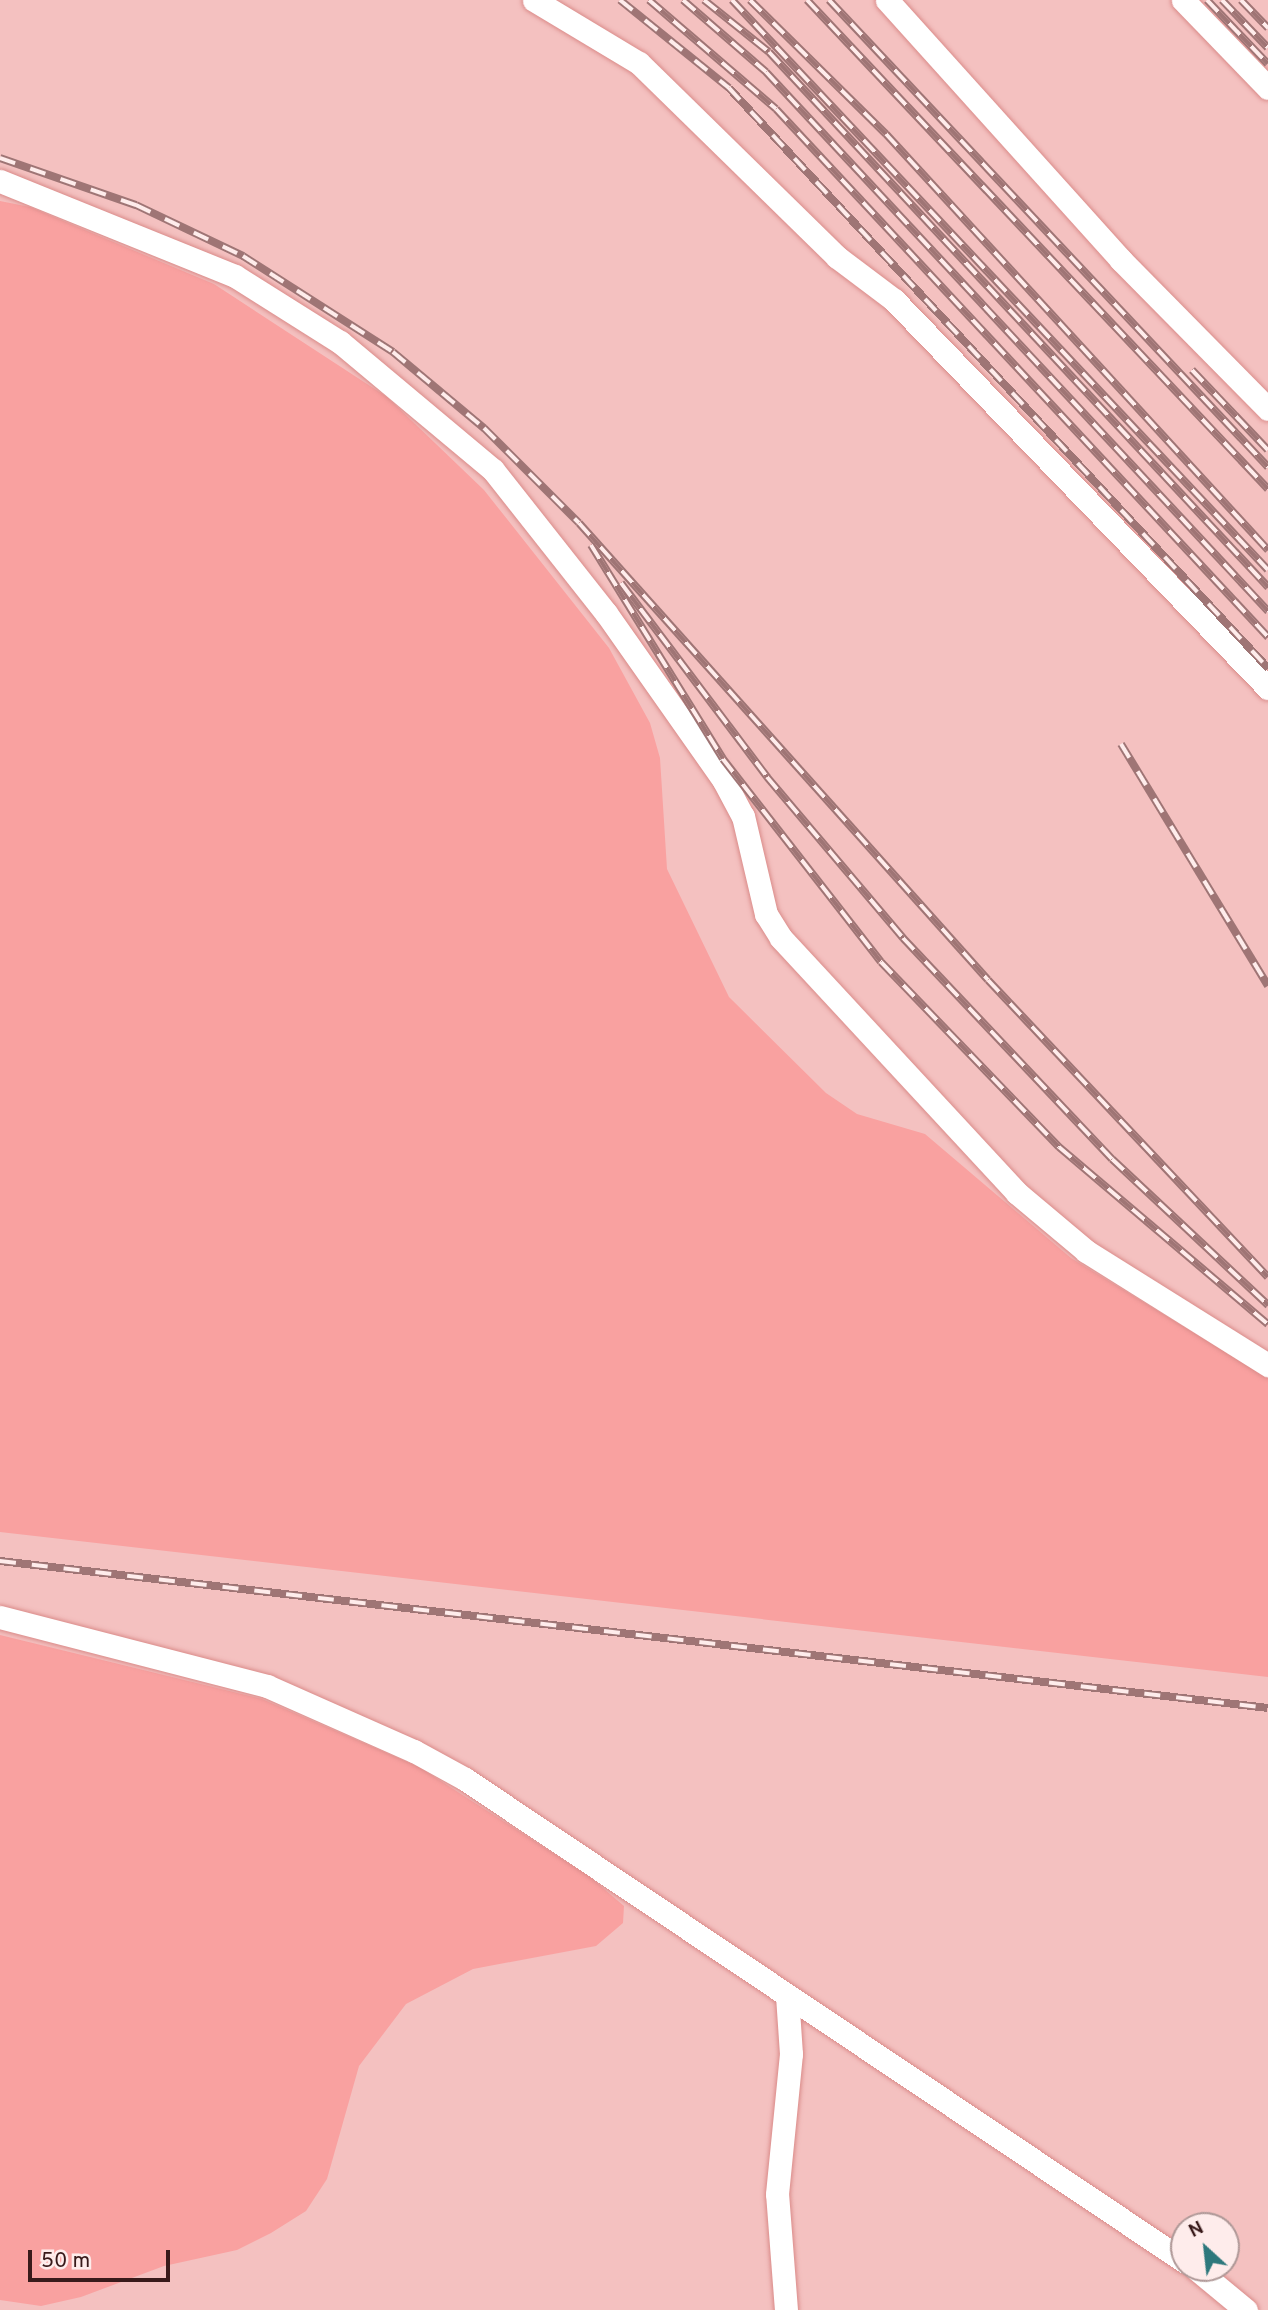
<!DOCTYPE html>
<html>
<head>
<meta charset="utf-8">
<style>
  body { margin:0 }
  #map { position:relative; width:1268px; height:2310px; overflow:hidden; background:#f4c1c0; font-family:Overpass,sans-serif }
  div>[style] { position:absolute }
  [style*='--x'] { left:calc(var(--x)*1px); top:calc(var(--y)*1px); width:calc(var(--w)*1px); rotate:calc(var(--a)*1deg) }
  .green>* { inset:0; background:#f9a1a0 }
  .roads { filter:drop-shadow(0 0 2px #da8b89) drop-shadow(0 0 2px #da8b89) }
  .minor>* { height:23px; margin:-11.5px; padding:0 11.5px; transform-origin:11.5px; border-radius:11.5px; background:#fff }
  .rail>* { height:8px; margin-top:-4px; transform-origin:0; background:repeating-linear-gradient(90deg,#feeceb 0 16px,#9f7575 0 32px); box-sizing:border-box; border-block:2px solid #9f7575 }
  span { translate:-50% -50%; white-space:nowrap; text-align:center; line-height:1.15; -webkit-text-stroke:5px #feeceb; paint-order:stroke }
  .north { position:absolute; left:1170px; top:2212px; width:70px; height:70px; box-sizing:border-box; background:#feeceb; border:2px solid #af9897; border-radius:50%; rotate:333deg; font-size:19px; font-weight:700; line-height:28px; text-align:center; color:#391a1a }
  .north::after { content:''; display:block; margin:auto; width:24px; height:32px; background:#2e787c; clip-path:polygon(50% 0,100% 100%,50% 72%,0 100%) }
  .scale { position:absolute; left:28px; top:2250px; width:142px; height:32px; box-sizing:border-box; border:4px solid #391a1a; border-top:0; padding-left:9px; font-size:21px; line-height:24px; white-space:nowrap; color:#391a1a; -webkit-text-stroke:5px #feeceb; paint-order:stroke }
</style>
</head>
<body>
<div id="map">
  <div class="green">
    <div style="clip-path:polygon(0 201px,30px 207px,214px 284px,387px 397px,484px 490px,609px 648px,650px 723px,660px 758px,667px 869px,729px 997px,826px 1093px,857px 1114px,925px 1134px,1071px 1258px,1268px 1378px,1268px 1677px,0 1532px)"></div>
    <div style="clip-path:polygon(0 1635px,262px 1699px,419px 1767px,590px 1877px,624px 1906px,623px 1923px,596px 1946px,473px 1969px,406px 2004px,359px 2066px,327px 2179px,306px 2211px,271px 2233px,237px 2250px,164px 2266px,81px 2297px,41px 2306px,0 2300px)"></div>
  </div>
  <div class="roads">
    <div class="minor">
      <div style="--x:534;--y:0;--w:122;--a:31"></div>
      <div style="--x:639;--y:63;--w:277;--a:44.4"></div>
      <div style="--x:837;--y:257;--w:71;--a:37"></div>
      <div style="--x:894;--y:300;--w:539;--a:46.05"></div>
      <div style="--x:887;--y:0;--w:350;--a:48"></div>
      <div style="--x:1121;--y:260;--w:209;--a:45.4"></div>
      <div style="--x:1183;--y:0;--w:122;--a:46"></div>
      <div style="--x:0;--y:181;--w:253;--a:22"></div>
      <div style="--x:235;--y:276;--w:124;--a:32.2"></div>
      <div style="--x:340;--y:342;--w:199;--a:39.9"></div>
      <div style="--x:493;--y:470;--w:182;--a:51.7"></div>
      <div style="--x:606;--y:613;--w:205;--a:54.9"></div>
      <div style="--x:724;--y:781;--w:40;--a:62"></div>
      <div style="--x:743;--y:816;--w:101;--a:76.8"></div>
      <div style="--x:766;--y:914;--w:28;--a:58"></div>
      <div style="--x:781;--y:938;--w:347;--a:47.2"></div>
      <div style="--x:1017;--y:1193;--w:90;--a:40"></div>
      <div style="--x:1086;--y:1251;--w:215;--a:32.1"></div>
      <div style="--x:0;--y:1617;--w:276;--a:14.5"></div>
      <div style="--x:267;--y:1686;--w:161;--a:23.9"></div>
      <div style="--x:414;--y:1751;--w:58;--a:28.8"></div>
      <div style="--x:465;--y:1779;--w:866;--a:33.84"></div>
      <div style="--x:1195;--y:2268;--w:66;--a:39.5"></div>
      <div style="--x:786;--y:2310;--w:116;--a:-94.4"></div>
      <div style="--x:777;--y:2194;--w:141;--a:-84.3"></div>
      <div style="--x:791;--y:2054;--w:59;--a:-93.9"></div>
    </div>
  </div>
  <div class="rail">
    <div style="--x:620;--y:0;--w:140;--a:38.9"></div>
    <div style="--x:729;--y:88;--w:792;--a:47.1"></div>
    <div style="--x:649;--y:0;--w:167;--a:40.6"></div>
    <div style="--x:776;--y:109;--w:722;--a:47.02"></div>
    <div style="--x:683;--y:0;--w:110;--a:40.9"></div>
    <div style="--x:766;--y:72;--w:737;--a:47.04"></div>
    <div style="--x:704;--y:0;--w:83;--a:38.7"></div>
    <div style="--x:769;--y:52;--w:732;--a:46.99"></div>
    <div style="--x:732;--y:0;--w:782;--a:46.76"></div>
    <div style="--x:750;--y:0;--w:191;--a:44.6"></div>
    <div style="--x:886;--y:134;--w:565;--a:47.44"></div>
    <div style="--x:807;--y:0;--w:672;--a:46.69"></div>
    <div style="--x:829;--y:0;--w:641;--a:46.77"></div>
    <div style="--x:1207;--y:0;--w:88;--a:46.4"></div>
    <div style="--x:1222;--y:0;--w:66;--a:46.2"></div>
    <div style="--x:1241;--y:0;--w:39;--a:46"></div>
    <div style="--x:0;--y:158;--w:144;--a:19.1"></div>
    <div style="--x:136;--y:205;--w:119;--a:25.5"></div>
    <div style="--x:243;--y:256;--w:178;--a:32.6"></div>
    <div style="--x:393;--y:352;--w:119;--a:39.9"></div>
    <div style="--x:484;--y:428;--w:134;--a:45"></div>
    <div style="--x:579;--y:523;--w:613;--a:48.17"></div>
    <div style="--x:988;--y:980;--w:408;--a:46.7"></div>
    <div style="--x:1192;--y:370;--w:110;--a:46.5"></div>
    <div style="--x:591;--y:545;--w:251;--a:58.3"></div>
    <div style="--x:723;--y:759;--w:257;--a:52.1"></div>
    <div style="--x:881;--y:962;--w:257;--a:46.1"></div>
    <div style="--x:1059;--y:1147;--w:274;--a:40.3"></div>
    <div style="--x:621;--y:583;--w:243;--a:53"></div>
    <div style="--x:767;--y:777;--w:211;--a:49.8"></div>
    <div style="--x:903;--y:938;--w:304;--a:46.6"></div>
    <div style="--x:1112;--y:1159;--w:214;--a:43.1"></div>
    <div style="--x:1121;--y:744;--w:283;--a:58.7"></div>
    <div style="--x:0;--y:1561;--w:1276;--a:6.61"></div>
  </div>
  <div class="north">N</div>
  <div class="scale">50 m</div>
</div>
</body>
</html>
